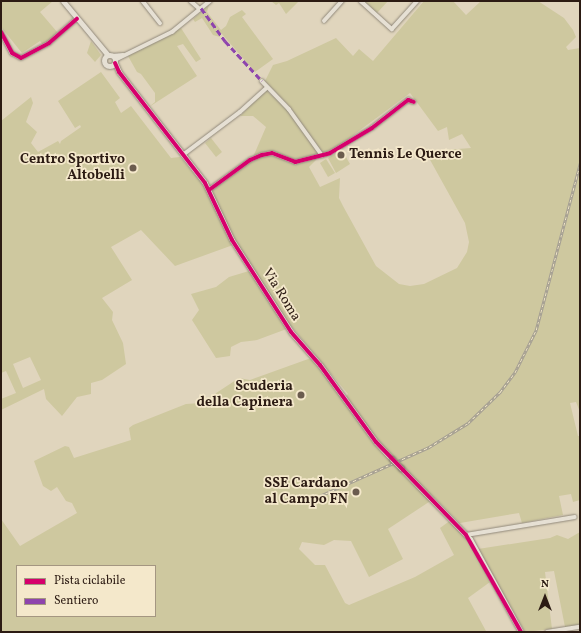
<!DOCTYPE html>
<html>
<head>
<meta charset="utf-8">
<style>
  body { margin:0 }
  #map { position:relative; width:581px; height:633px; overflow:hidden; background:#e0d5bd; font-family:Vollkorn,serif }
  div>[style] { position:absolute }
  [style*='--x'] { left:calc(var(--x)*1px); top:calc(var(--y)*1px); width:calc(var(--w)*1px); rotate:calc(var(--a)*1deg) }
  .green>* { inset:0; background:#cec89f }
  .roads { filter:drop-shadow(0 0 1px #91897b) drop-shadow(0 0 1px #91897b) }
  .street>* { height:3.5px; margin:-1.75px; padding:0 1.75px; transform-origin:1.75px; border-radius:1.75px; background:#e6e0d4 }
  .secondary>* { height:5px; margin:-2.5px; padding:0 2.5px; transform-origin:2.5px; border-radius:2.5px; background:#e6e0d4 }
  .secondary>.ring { margin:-2.5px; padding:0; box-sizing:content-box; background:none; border:5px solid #e6e0d4; border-radius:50% }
  .rail>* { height:2.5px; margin-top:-1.25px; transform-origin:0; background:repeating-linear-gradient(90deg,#f4e8cb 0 3px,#a49e93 0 6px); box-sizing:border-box; border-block:1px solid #a49e93 }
  .bridges { filter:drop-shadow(0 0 1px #797064) drop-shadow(0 0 1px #797064) }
  .secondary-bridge>* { height:5px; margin:-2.5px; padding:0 2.5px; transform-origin:2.5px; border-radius:2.5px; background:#e6e0d4 }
  .quiet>* { height:3px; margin-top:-1.5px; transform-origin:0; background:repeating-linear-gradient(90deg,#8e44ad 0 6px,transparent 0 9px) }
  .cycleway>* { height:4px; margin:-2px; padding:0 2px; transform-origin:2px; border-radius:2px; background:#d6006c }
  .dots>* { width:11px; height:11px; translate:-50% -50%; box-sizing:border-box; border:2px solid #f4e8cb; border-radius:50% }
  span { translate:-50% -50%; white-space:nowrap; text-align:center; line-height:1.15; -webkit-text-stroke:3.5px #f4e8cb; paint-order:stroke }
  .poi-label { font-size:14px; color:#2c1b13; font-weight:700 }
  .left { translate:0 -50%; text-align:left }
  .right { translate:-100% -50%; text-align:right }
  .street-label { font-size:14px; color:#2c1b13 }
  .frame { position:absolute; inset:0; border:2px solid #2c1b13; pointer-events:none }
  .legend { position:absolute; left:16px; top:565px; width:140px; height:52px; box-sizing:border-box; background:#f4e8cb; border:1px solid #a49681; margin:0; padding:5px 7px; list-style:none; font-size:12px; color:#2c1b13 }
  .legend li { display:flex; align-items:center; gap:8px; height:20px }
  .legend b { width:20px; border:1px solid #a49681 }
  .north { position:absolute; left:525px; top:577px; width:40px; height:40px; -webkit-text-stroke:3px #f4e8cb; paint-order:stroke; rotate:0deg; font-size:11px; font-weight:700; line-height:16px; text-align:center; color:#2c1b13 }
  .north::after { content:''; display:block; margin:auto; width:14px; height:18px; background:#2c1b13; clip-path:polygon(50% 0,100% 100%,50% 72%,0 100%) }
</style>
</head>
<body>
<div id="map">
  <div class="green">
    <div style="clip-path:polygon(1px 1px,53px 1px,40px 12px,58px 33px,43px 45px,40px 41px,22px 53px,1px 27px)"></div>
    <div style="clip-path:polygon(271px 1px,299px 1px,286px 14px,279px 3px,276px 5px)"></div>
    <div style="clip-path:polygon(363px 1px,388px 1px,377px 13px)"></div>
    <div style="clip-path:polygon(evenodd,424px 1px,453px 1px,466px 15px,481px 1px,538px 1px,564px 18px,573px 30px,576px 37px,566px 47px,568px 50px,580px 48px,580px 412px,576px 402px,570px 403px,578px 436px,580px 436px,580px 500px,573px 502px,571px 494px,559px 496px,563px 515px,522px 523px,519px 513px,460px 523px,435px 498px,388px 529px,403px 559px,369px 577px,351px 541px,334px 540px,324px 545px,302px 542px,299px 549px,315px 565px,325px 565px,345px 603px,349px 605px,415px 577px,454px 555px,440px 528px,451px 520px,472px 547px,490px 582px,468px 598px,486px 631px,484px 632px,1px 632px,1px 519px,20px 546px,77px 513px,72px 503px,66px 501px,57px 487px,51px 491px,43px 486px,34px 461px,65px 446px,69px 447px,74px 458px,131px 440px,129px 428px,133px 425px,186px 404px,201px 403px,239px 378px,250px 380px,311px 358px,343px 399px,348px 394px,292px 327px,257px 340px,241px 342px,231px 347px,230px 356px,216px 358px,192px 320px,199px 310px,191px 294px,216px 287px,229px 277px,249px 271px,233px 245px,175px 266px,141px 230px,111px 247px,132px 280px,102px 298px,113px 312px,112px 320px,123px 343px,126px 364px,102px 380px,91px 383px,91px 394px,77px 397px,62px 416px,46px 399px,44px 389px,1px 410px,1px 399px,16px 393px,6px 371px,1px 373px,1px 121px,31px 97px,33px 103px,26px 122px,37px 132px,31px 143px,38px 152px,58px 141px,60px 144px,61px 141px,81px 127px,80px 125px,75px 128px,58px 101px,101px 72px,120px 98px,115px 102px,121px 113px,131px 106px,171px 158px,180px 157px,209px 192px,247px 165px,253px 157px,266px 127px,253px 116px,240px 116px,266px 90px,287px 109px,318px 152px,317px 159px,309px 167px,320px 187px,340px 178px,339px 198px,343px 206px,376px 266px,399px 284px,410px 286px,424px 284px,457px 268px,467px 252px,469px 242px,465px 223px,429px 158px,435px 154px,439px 155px,444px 150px,471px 148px,462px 134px,449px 140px,447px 127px,438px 131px,410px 93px,340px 145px,323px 153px,289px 106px,265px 81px,273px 65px,287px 61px,336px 38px,353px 56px,359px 49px,373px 61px,424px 1px,30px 357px,41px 380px,23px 388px,13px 364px,30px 357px,424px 1px,17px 566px,155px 566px,155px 616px,17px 616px,17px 566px)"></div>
    <div style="clip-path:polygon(209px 5px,207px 12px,221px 30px,226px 26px,230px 17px,242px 10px,246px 14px,242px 17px,273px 59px,255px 72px,221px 33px,220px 37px,213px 35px,202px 18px,195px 22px,193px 19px)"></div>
    <div style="clip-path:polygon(181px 28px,201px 59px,196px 62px,183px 44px,177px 46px,197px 76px,149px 107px,155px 102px,155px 93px,141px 74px,137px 72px,128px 56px)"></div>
    <div style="clip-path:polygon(91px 41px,101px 55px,95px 62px,87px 53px)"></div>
    <div style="clip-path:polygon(211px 138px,222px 152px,216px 157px,205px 143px)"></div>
    <div style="clip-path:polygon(342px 150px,350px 164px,336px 173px,328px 158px)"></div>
    <div style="clip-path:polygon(326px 159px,335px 173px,328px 177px,320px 163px)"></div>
    <div style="clip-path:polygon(580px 532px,580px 625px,565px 627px,554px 571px,545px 572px,552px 629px,525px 632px,478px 549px,550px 538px,557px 535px,568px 539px)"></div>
  </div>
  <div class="roads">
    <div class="street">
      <div style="--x:143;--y:1;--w:28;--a:52"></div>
      <div style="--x:191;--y:1;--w:12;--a:42"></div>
      <div style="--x:361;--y:1;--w:42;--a:42.1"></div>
      <div style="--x:392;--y:29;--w:38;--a:-48"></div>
      <div style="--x:324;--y:21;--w:27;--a:-48"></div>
      <div style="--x:1;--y:32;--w:24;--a:62"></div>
      <div style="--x:12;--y:53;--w:10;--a:29"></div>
      <div style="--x:21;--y:58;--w:32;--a:-28"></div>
      <div style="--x:49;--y:43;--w:37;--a:-41"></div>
      <div style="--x:112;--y:56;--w:11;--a:-5"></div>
      <div style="--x:115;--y:60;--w:64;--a:-26.2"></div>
      <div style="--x:172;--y:32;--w:49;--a:-39.2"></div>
      <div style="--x:262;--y:81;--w:39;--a:46"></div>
      <div style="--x:289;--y:109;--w:57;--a:54.3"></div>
      <div style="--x:183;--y:155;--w:71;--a:-37"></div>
      <div style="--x:240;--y:112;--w:36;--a:-42"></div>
      <div style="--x:209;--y:190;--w:51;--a:-36.2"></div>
      <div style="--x:250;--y:160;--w:13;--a:-23"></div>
      <div style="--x:262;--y:155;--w:10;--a:-11"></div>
      <div style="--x:272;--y:153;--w:25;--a:21"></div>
      <div style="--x:295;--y:162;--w:36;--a:-14"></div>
      <div style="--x:330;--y:153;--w:49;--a:-30.8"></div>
      <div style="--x:372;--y:128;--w:46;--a:-37.9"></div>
      <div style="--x:408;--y:100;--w:6;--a:18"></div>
      <div style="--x:466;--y:535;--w:110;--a:-9.4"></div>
      <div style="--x:547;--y:632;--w:33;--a:-9"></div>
    </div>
    <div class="secondary">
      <div style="--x:63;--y:1;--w:70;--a:50.2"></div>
      <div class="ring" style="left:104.5px;top:55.5px;width:6px;height:6px"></div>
      <div style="--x:115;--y:63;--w:10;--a:66"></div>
      <div style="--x:119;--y:72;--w:140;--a:52.2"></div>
      <div style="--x:205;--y:183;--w:63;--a:64.7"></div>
      <div style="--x:232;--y:240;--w:109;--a:57.3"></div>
      <div style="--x:291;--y:332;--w:44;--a:48.7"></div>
      <div style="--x:320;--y:365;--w:95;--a:54"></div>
      <div style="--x:376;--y:442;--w:23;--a:47"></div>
      <div style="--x:401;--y:468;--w:99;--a:45.8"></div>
      <div style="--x:470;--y:539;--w:106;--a:61.3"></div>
    </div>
  </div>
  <div class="rail">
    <div style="--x:320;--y:496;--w:120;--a:-24.2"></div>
    <div style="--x:429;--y:447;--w:46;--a:-31.6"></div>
    <div style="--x:468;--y:423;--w:45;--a:-44.1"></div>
    <div style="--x:500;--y:392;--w:25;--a:-53"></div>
    <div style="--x:515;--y:372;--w:47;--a:-63.4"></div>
    <div style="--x:536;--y:330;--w:173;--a:-75.2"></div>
  </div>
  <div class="bridges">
    <div class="secondary-bridge">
      <div style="--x:392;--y:459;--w:13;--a:45"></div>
    </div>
  </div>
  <div class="quiet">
    <div style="--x:201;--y:8;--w:41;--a:54"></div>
    <div style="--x:225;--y:41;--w:54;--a:47.2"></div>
  </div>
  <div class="cycleway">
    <div style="--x:1;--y:32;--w:24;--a:62"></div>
    <div style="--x:12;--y:53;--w:10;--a:29"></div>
    <div style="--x:21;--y:58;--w:32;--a:-28"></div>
    <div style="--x:49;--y:43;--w:37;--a:-41"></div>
    <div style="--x:115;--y:63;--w:10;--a:66"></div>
    <div style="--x:119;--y:72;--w:140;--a:52.2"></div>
    <div style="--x:205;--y:183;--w:63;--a:64.7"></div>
    <div style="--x:232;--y:240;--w:109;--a:57.3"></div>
    <div style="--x:291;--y:332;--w:44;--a:48.7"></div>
    <div style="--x:320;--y:365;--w:95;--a:54"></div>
    <div style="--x:376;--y:442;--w:129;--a:45.9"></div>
    <div style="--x:466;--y:535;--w:112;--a:60.4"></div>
    <div style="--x:209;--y:190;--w:51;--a:-36.2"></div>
    <div style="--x:250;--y:160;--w:13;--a:-23"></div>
    <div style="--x:262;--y:155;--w:10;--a:-11"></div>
    <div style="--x:272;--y:153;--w:25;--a:21"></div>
    <div style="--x:295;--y:162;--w:36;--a:-14"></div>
    <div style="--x:330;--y:153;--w:49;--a:-30.8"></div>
    <div style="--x:372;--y:128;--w:46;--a:-37.9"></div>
    <div style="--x:408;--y:100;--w:6;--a:18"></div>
  </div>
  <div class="dots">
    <div style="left:341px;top:155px;background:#6b5c4e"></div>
    <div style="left:133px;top:168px;background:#6b5c4e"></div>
    <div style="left:301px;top:395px;background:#6b5c4e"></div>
    <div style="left:356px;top:492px;background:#6b5c4e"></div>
  </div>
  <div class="poi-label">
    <span class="left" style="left:349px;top:155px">Tennis Le Querce</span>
    <span class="right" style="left:125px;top:168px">Centro Sportivo<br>Altobelli</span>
    <span class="right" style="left:293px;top:395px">Scuderia<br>della Capinera</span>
    <span class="right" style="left:348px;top:492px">SSE Cardano<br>al Campo FN</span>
  </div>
  <div class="street-label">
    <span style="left:281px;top:295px;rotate:58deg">Via Roma</span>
  </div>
  <div class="frame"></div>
  <ul class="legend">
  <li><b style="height:5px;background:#d6006c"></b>Pista ciclabile</li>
  <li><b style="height:5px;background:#8e44ad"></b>Sentiero</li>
  </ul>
  <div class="north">N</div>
</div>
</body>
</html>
